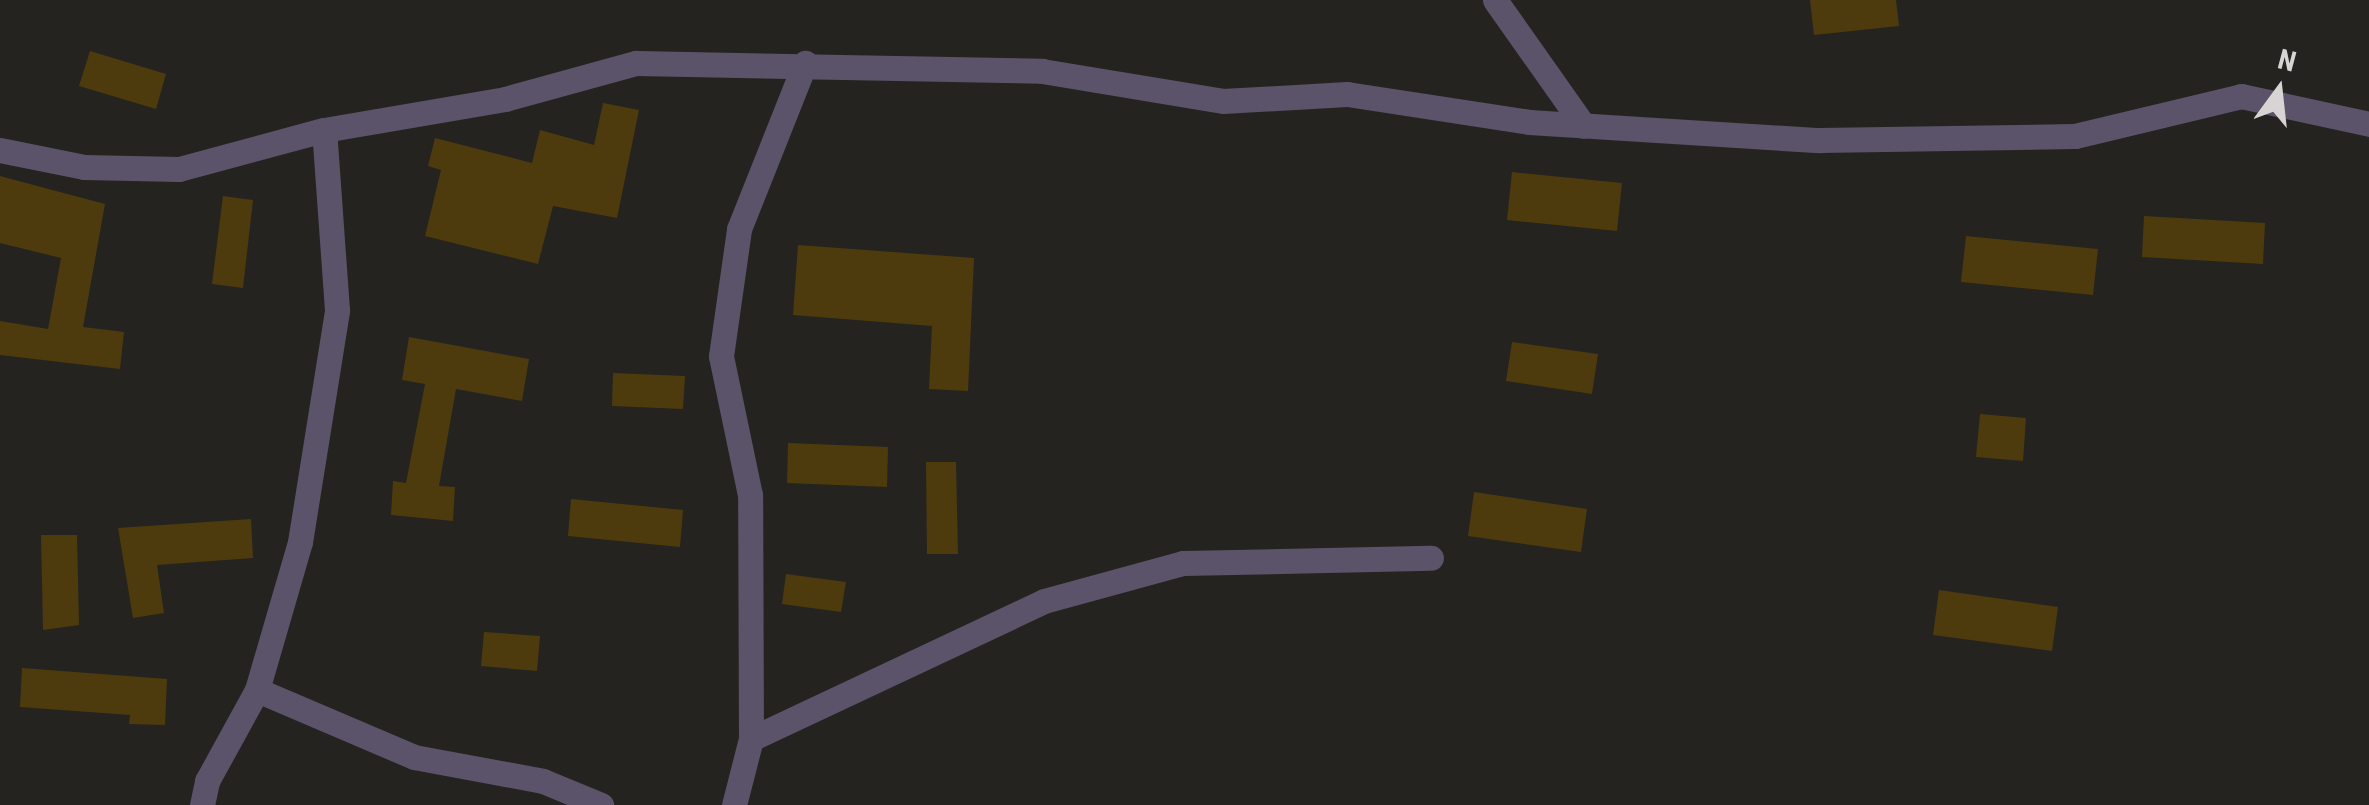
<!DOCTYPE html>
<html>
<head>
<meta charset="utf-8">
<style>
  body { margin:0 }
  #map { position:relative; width:2369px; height:805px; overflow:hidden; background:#252320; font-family:"Roboto Condensed",sans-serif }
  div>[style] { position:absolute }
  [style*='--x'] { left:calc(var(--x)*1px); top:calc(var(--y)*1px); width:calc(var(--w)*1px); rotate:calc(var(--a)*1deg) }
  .building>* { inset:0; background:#4d3b0d }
  .street>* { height:25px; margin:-12.5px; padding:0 12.5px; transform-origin:12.5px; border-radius:12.5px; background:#5b5369 }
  span { translate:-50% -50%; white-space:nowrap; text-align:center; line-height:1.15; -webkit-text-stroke:8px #252320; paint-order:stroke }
  .north { position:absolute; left:2229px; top:40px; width:100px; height:100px; -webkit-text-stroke:8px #252320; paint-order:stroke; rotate:15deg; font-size:28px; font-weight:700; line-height:40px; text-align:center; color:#d6d5d3 }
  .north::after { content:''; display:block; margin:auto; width:35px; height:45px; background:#d6d5d3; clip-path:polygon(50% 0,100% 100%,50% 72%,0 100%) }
</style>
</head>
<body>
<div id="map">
  <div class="building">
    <div style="clip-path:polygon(1810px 0,1896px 0,1899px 26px,1814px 35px)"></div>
    <div style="clip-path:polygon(90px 51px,166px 74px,156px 109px,79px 86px)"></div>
    <div style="clip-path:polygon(603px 103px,639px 110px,617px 218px,553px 206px,538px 264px,425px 236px,441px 170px,428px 166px,435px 138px,532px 163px,540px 130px,594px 145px)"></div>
    <div style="clip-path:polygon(1512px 172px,1622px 183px,1617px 231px,1507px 220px)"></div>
    <div style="clip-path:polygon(0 176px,105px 204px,83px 327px,124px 332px,120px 369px,0 355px,0 321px,48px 329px,61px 258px,0 243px)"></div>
    <div style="clip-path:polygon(223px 196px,253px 200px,243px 288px,212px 284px)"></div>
    <div style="clip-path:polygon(2144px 216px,2265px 223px,2263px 264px,2142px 257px)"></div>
    <div style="clip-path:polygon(1966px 236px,2098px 249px,2093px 295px,1961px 282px)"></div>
    <div style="clip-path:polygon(798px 245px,974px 258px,968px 391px,929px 389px,932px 326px,793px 315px)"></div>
    <div style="clip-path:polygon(409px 337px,529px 359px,522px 401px,456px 389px,439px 486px,455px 487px,453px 521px,391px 515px,393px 481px,406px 483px,425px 384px,402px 380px)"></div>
    <div style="clip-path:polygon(1512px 342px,1598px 354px,1592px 394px,1506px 381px)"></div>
    <div style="clip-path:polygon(613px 373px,685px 376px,683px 409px,612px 406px)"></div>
    <div style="clip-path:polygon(1980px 414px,2026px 418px,2023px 461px,1976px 457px)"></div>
    <div style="clip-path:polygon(788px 443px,888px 447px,887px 487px,787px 483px)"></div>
    <div style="clip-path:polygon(926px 462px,956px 462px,958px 554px,927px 554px)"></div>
    <div style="clip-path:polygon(1474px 492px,1587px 509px,1581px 552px,1468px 536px)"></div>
    <div style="clip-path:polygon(571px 499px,683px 510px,680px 547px,568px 536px)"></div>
    <div style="clip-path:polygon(251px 519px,253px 558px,157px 565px,164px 613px,133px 618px,118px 528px)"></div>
    <div style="clip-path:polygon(41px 535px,77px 535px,79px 625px,43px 630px)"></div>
    <div style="clip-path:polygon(786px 574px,846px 582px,841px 612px,782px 604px)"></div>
    <div style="clip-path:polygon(1939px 590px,2058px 607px,2052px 651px,1933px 635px)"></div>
    <div style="clip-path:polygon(484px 632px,540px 636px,537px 671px,481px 666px)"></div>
    <div style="clip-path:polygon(22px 668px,167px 679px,165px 725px,129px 724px,130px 715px,20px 707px)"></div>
  </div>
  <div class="street">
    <div style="--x:1495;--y:0;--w:154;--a:54.8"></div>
    <div style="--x:0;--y:150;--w:86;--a:11.4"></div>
    <div style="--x:84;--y:167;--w:95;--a:1.2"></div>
    <div style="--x:179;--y:169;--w:150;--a:-15.1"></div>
    <div style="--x:324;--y:130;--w:184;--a:-9.7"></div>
    <div style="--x:505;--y:99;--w:136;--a:-15.4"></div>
    <div style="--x:636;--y:63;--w:406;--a:1.1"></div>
    <div style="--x:1042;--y:71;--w:183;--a:9.4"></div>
    <div style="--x:1223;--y:101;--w:124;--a:-3.2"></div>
    <div style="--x:1347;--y:94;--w:184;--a:8.7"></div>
    <div style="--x:1529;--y:122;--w:291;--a:3.6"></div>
    <div style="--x:1819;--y:140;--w:256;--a:-0.9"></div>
    <div style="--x:2075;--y:136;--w:171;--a:-13.5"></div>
    <div style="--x:2241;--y:96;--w:131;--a:12.3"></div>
    <div style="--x:257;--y:690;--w:171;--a:23.1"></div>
    <div style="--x:414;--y:757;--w:131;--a:10.5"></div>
    <div style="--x:543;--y:781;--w:63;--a:22.5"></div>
    <div style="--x:751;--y:739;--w:324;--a:-25.2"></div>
    <div style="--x:1044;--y:601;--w:144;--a:-15.3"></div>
    <div style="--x:1183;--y:563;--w:248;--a:-1.2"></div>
    <div style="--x:202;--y:805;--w:25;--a:-78"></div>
    <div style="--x:207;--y:781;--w:104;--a:-61.2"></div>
    <div style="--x:257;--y:690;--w:154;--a:-73.8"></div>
    <div style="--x:300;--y:542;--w:235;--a:-80.9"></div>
    <div style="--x:337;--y:310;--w:180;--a:-94.1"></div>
    <div style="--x:734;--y:805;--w:68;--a:-75.6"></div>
    <div style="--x:751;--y:739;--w:244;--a:-90.2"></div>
    <div style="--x:750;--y:495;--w:142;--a:-101.8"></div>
    <div style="--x:721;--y:356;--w:128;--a:-81.9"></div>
    <div style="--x:739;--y:229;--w:179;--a:-68.3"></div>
  </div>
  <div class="north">N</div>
</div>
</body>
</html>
